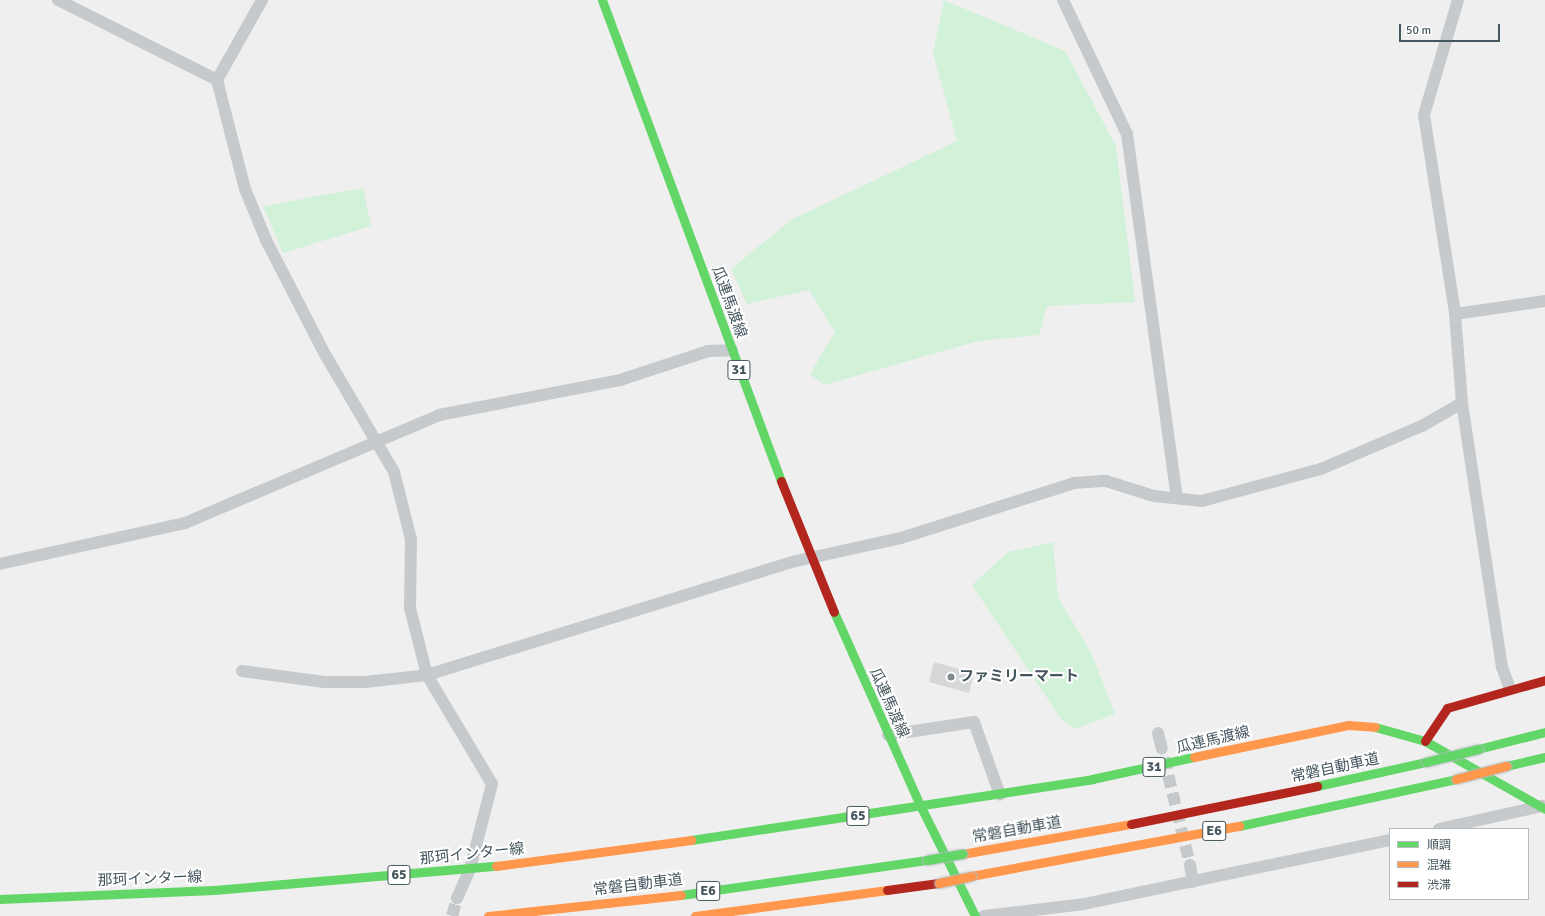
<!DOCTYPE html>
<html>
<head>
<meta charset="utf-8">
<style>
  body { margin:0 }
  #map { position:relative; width:1545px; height:916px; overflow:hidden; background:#f0efef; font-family:Signika,"Noto Sans JP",sans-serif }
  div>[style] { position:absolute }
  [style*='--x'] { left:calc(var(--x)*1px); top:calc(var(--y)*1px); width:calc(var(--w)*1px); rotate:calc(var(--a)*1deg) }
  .green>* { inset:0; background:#d1f1d8 }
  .building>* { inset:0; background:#d6d7d8 }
  .street-tunnel>* { height:12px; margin-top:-6px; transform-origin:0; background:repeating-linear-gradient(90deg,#c5c9cb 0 12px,transparent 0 18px) }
  .street>* { height:12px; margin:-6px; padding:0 6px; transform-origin:6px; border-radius:6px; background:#c6cacc }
  .fast>* { height:9px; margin:-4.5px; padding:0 4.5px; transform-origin:4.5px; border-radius:4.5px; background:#63d668 }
  .slow>* { height:9px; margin:-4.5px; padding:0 4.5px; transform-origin:4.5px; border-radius:4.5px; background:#ff974d }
  .jam>* { height:9px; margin:-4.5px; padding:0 4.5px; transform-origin:4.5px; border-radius:4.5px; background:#b3261e }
  .bridges { filter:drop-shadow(0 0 1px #b3bbc0) drop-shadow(0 0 1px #b3bbc0) }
  .fast-bridge>* { height:9px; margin:-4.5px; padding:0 4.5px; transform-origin:4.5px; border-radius:4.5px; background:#63d668 }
  .slow-bridge>* { height:9px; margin:-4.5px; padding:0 4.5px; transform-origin:4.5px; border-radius:4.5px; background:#ff974d }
  .dots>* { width:11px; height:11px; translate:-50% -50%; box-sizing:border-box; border:2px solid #fff; border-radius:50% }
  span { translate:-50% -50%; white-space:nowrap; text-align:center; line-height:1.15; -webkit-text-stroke:4px #fff; paint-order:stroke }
  .shield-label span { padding:1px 3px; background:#fff; border:1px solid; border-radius:3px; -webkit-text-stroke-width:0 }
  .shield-label { font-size:14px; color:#45565e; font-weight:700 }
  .street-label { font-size:15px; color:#45565e }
  .poi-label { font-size:15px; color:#45565e; font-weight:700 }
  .left { translate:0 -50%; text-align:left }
  .legend { position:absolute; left:1389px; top:828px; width:140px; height:72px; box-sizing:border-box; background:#fff; border:1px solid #b5bbbf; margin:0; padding:5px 7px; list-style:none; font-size:12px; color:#45565e }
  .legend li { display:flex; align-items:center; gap:8px; height:20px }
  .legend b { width:20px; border:1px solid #b5bbbf }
  .scale { position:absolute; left:1399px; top:24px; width:101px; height:18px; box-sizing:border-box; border:2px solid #45565e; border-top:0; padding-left:5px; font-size:12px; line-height:14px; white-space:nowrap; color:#45565e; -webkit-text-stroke:3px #fff; paint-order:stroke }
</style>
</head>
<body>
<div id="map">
  <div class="green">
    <div style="clip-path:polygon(944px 0,1065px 51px,1116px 146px,1135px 302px,1047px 306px,1039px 335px,978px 341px,824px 385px,810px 374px,835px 332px,809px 290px,747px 304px,731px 269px,791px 220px,957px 141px,933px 53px)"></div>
    <div style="clip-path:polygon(363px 188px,371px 226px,283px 253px,263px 206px)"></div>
    <div style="clip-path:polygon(1053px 542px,1058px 597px,1092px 654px,1115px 714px,1075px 729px,1061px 719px,972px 585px,1008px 552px)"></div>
  </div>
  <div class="building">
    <div style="clip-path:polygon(934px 662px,974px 673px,969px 693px,929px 682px)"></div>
  </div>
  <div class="street-tunnel">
    <div style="--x:1164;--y:758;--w:110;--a:76.3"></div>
    <div style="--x:452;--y:916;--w:19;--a:-74"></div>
  </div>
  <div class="street">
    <div style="--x:58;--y:0;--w:178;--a:26.7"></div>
    <div style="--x:217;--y:80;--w:113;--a:75.6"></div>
    <div style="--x:245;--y:189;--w:55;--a:67.6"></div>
    <div style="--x:266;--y:240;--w:131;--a:62.7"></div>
    <div style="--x:326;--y:356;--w:134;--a:59.6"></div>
    <div style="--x:394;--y:472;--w:69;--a:75.8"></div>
    <div style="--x:411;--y:539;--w:69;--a:90.8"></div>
    <div style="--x:410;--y:608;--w:69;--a:75.8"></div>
    <div style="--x:427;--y:675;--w:127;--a:59.2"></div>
    <div style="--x:492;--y:784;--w:88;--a:104.5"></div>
    <div style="--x:470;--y:869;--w:32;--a:114"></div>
    <div style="--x:1063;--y:0;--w:148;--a:64.5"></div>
    <div style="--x:1127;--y:134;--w:366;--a:82.2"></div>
    <div style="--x:1458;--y:0;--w:120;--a:106.5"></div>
    <div style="--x:1424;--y:115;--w:201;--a:81.1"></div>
    <div style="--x:1455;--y:314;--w:89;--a:85.5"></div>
    <div style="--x:1462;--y:403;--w:267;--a:81.4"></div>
    <div style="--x:1502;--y:667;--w:23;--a:70"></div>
    <div style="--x:217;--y:80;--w:92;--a:-60.6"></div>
    <div style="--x:1455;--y:314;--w:91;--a:-8.2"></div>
    <div style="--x:0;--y:564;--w:189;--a:-12.5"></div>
    <div style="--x:185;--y:523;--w:276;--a:-23"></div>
    <div style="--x:439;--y:415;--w:184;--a:-10.9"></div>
    <div style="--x:620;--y:380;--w:93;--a:-18.2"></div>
    <div style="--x:708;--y:351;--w:24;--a:-2"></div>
    <div style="--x:242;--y:671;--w:83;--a:7.6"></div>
    <div style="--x:324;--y:682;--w:41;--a:0"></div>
    <div style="--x:365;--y:682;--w:62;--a:-6.4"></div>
    <div style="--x:427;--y:675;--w:386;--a:-17.2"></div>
    <div style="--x:796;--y:561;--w:107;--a:-12.4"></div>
    <div style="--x:901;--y:538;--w:182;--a:-17.6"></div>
    <div style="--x:1074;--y:483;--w:32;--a:-4"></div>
    <div style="--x:1106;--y:481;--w:50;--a:17.4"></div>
    <div style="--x:1154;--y:496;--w:48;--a:5.9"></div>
    <div style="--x:1202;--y:501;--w:123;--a:-15.1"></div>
    <div style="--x:1321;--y:469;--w:110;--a:-23.1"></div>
    <div style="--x:1422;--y:426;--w:46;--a:-29.9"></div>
    <div style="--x:1158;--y:733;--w:16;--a:76"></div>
    <div style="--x:888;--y:735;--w:87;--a:-8.6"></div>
    <div style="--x:974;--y:722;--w:77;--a:70.4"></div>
    <div style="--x:1439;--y:829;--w:106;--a:-12.6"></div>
    <div style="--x:1190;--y:865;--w:17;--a:80"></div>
    <div style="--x:984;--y:916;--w:101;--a:-6.8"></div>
    <div style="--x:1084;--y:904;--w:313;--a:-11.8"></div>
  </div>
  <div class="fast">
    <div style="--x:602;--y:0;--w:513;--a:69.59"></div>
    <div style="--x:834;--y:612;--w:214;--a:66"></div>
    <div style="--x:1375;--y:727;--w:52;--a:15.6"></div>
    <div style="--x:1425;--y:741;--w:138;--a:29.5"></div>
    <div style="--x:1478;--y:749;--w:69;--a:-14.2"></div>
    <div style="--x:1506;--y:766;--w:40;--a:-13"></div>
    <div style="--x:1317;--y:786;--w:112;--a:-12.4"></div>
    <div style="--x:921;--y:807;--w:122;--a:63.6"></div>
    <div style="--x:1239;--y:826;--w:222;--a:-12.2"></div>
    <div style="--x:691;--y:840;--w:406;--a:-8.6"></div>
    <div style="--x:1092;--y:779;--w:104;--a:-12.2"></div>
    <div style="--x:681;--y:895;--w:248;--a:-8.1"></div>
    <div style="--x:0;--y:899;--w:214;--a:-2.4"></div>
    <div style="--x:214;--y:890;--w:283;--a:-4.9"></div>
  </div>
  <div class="slow">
    <div style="--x:1194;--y:757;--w:157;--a:-11.7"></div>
    <div style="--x:1348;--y:725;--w:27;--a:4"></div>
    <div style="--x:962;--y:854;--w:172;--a:-10.1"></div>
    <div style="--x:496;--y:866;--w:197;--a:-7.6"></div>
    <div style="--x:971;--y:876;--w:273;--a:-10.6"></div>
    <div style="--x:488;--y:916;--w:194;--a:-6.2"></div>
    <div style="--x:695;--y:916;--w:194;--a:-7.7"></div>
  </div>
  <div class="jam">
    <div style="--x:781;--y:481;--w:141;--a:68"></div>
    <div style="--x:1425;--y:741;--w:40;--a:-56"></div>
    <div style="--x:1447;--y:708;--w:102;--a:-15.9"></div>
    <div style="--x:1131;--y:824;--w:190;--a:-11.5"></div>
    <div style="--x:887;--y:890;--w:52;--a:-7.7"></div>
  </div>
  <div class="bridges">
    <div class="fast-bridge">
      <div style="--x:1426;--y:762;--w:54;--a:-14"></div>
      <div style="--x:927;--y:860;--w:36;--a:-10"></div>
    </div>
    <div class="slow-bridge">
      <div style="--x:1456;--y:779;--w:52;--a:-14.6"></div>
      <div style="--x:939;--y:883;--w:33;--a:-12"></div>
    </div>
  </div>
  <div class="dots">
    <div style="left:951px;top:677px;background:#818c91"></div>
  </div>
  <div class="shield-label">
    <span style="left:739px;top:370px">31</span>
    <span style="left:1154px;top:767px">31</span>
    <span style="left:858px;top:816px">65</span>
    <span style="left:1214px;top:831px">E6</span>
    <span style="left:399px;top:875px">65</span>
    <span style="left:708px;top:891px">E6</span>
  </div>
  <div class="street-label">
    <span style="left:729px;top:302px;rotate:70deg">瓜連馬渡線</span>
    <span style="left:889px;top:703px;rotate:66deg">瓜連馬渡線</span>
    <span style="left:1213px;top:740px;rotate:-13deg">瓜連馬渡線</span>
    <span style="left:1335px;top:768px;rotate:-12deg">常磐自動車道</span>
    <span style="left:1017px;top:830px;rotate:-10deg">常磐自動車道</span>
    <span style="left:472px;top:854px;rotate:-6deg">那珂インター線</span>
    <span style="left:150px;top:879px;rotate:-2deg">那珂インター線</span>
    <span style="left:638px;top:885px;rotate:-7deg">常磐自動車道</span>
  </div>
  <div class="poi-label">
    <span class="left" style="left:959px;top:677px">ファミリーマート</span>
  </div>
  <ul class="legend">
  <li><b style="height:5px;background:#63d668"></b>順調</li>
  <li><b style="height:5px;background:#ff974d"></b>混雑</li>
  <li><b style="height:5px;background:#b3261e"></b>渋滞</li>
  </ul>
  <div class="scale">50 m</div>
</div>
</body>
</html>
